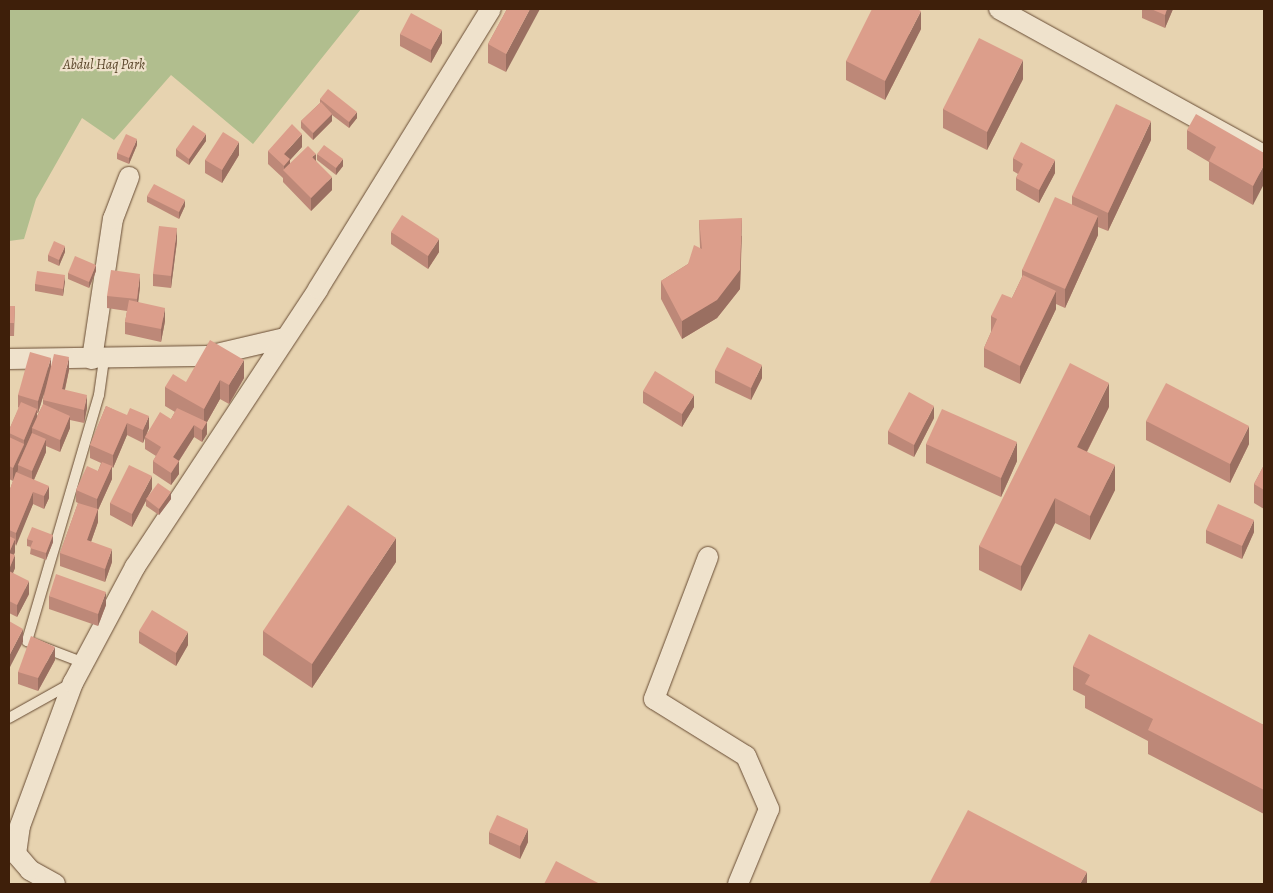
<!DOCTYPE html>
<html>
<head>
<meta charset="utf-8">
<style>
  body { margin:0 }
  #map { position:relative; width:1273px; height:893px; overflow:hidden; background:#e7d3b0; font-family:Alegreya,serif }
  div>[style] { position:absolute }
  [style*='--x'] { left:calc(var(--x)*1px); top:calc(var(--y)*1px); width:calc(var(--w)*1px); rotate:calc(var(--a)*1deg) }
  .green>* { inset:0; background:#b1be8e }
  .roads { filter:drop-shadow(0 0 1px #684c34) drop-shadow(0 0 1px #684c34) }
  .service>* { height:10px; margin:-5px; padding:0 5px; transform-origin:5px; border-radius:5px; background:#efe2cc }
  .minor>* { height:20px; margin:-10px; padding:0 10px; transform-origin:10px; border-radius:10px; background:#efe2cc }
  .wall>* { inset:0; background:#bd8878 }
  .shaded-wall>* { inset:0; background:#9a6f61 }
  .building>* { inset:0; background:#dc9e8b }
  span { translate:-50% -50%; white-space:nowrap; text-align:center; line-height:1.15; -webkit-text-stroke:4.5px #efe2cc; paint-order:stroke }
  .park-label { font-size:14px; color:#5b472b; font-style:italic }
  .frame { position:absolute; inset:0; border:10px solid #3e1f0a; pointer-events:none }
</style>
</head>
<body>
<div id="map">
  <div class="green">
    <div style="clip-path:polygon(9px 9px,361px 9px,253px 144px,171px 75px,114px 140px,82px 118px,36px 199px,24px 239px,9px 241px)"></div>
  </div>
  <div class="roads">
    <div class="service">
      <div style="--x:84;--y:663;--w:61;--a:-158.9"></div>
      <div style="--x:27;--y:641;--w:256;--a:-73.7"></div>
      <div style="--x:99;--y:395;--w:36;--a:-82"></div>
      <div style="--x:9;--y:718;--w:70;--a:-29.1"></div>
    </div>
    <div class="minor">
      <div style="--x:999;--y:9;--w:303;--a:28.9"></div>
      <div style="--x:9;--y:359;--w:199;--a:-0.9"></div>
      <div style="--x:208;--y:356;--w:79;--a:-13.2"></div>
      <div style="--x:92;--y:359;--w:142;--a:-81.5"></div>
      <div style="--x:113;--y:219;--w:45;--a:-69.1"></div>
      <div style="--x:708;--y:557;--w:152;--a:110.8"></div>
      <div style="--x:654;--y:699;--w:108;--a:31.8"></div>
      <div style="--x:746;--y:756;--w:58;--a:66.5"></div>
      <div style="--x:769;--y:809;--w:81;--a:112.5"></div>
      <div style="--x:55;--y:884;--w:29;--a:-151"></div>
      <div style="--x:30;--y:870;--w:21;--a:-131"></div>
      <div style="--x:16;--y:854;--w:28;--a:-82"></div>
      <div style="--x:20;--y:826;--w:153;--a:-69.7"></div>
      <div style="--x:73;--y:683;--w:132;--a:-61.9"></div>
      <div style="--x:135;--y:567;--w:333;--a:-56.6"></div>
      <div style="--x:318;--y:289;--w:329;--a:-58.3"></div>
    </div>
  </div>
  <div class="wall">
    <div style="clip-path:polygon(507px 9px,506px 72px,488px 63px,488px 44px)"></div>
    <div style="clip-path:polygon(1142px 9px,1173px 9px,1165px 28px,1142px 18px)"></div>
    <div style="clip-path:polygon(921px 29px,885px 100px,846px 80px,846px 61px)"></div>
    <div style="clip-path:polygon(400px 34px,442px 43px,431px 63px,400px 46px)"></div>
    <div style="clip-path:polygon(1023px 79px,987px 150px,943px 128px,943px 109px)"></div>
    <div style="clip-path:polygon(320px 99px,357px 118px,349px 128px,332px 115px,332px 121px,313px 140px,301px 128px,301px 121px,320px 103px)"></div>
    <div style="clip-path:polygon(1187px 130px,1264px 153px,1253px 205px,1209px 180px,1209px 162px,1187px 149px)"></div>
    <div style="clip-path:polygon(1151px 140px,1108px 231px,1098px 227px,1098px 235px,1065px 308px,1056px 304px,1056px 309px,1020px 384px,984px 367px,984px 348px,991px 332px,991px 316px,1012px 298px,1022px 277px,1022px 270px,1072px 205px,1072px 196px)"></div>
    <div style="clip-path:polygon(206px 141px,189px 165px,176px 156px,176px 149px)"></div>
    <div style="clip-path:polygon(137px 145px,129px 164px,117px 159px,117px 153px)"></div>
    <div style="clip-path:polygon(302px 147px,290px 160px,290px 164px,316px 161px,332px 190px,311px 211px,283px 182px,283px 178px,268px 164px,268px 151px)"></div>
    <div style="clip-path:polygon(317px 154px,343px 166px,336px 175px,317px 160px)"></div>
    <div style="clip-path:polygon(239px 155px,222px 183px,205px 173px,205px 160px)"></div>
    <div style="clip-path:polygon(1013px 158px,1055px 173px,1039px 203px,1016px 190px,1016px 178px,1018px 174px,1013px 171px)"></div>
    <div style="clip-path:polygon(147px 196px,185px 206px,179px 219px,147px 202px)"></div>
    <div style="clip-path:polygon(699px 220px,742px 236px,740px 289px,717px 318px,682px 339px,661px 299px,661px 281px,688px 264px,700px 248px)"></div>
    <div style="clip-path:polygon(391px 232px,439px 252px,428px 269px,391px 244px)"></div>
    <div style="clip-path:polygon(177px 241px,171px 288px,153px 286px,153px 274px)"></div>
    <div style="clip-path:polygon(65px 252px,59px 266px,48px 261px,48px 255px)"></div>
    <div style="clip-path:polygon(96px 271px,89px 288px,68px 279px,68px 273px)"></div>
    <div style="clip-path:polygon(65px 281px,63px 296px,35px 291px,35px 284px)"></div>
    <div style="clip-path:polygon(140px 287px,138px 302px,165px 321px,161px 342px,125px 334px,125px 322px,127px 311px,107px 308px,107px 296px)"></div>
    <div style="clip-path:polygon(9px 306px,15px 306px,14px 336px,9px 336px)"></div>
    <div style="clip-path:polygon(evenodd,51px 366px,69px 370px,65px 390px,87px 408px,84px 423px,70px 420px,70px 428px,60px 452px,46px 446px,46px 452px,34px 480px,49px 498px,44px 509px,33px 504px,15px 546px,15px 552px,14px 555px,15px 568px,13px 573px,29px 594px,17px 617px,9px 613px,9px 492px,13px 481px,9px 479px,9px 430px,19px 408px,18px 407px,18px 395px,51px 366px,44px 393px,43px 400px,43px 405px,37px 416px,37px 413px,38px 413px,44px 393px)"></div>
    <div style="clip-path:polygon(715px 370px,762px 378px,751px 400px,715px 383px)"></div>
    <div style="clip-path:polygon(244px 378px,229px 404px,220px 399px,207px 422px,207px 434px,202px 442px,194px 437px,179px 461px,179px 474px,171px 485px,153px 473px,153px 461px,156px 456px,145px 449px,145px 438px,143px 443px,127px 435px,113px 468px,112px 467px,112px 479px,98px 510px,98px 522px,91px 542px,112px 562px,105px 582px,60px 566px,60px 553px,78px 503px,76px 502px,76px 490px,98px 471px,101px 463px,90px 458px,90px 445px,106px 406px,149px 428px,147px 433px,171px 419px,175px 412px,165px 406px,165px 387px,186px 382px)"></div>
    <div style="clip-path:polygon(643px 391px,694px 407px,682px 427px,643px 403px)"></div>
    <div style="clip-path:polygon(1109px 407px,1087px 452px,1115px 490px,1090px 540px,1055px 523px,1021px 591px,979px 570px,979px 546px)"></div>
    <div style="clip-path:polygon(934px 418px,914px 457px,888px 444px,888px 431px)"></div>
    <div style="clip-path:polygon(1146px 421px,1249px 444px,1230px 483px,1146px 440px)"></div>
    <div style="clip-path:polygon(926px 444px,1017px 461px,1001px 497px,926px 463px)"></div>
    <div style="clip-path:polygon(1264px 465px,1264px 509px,1254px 503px,1254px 484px)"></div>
    <div style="clip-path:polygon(152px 489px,148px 496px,171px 499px,159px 515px,146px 506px,146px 501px,132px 527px,110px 515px,110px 503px)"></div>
    <div style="clip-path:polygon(1206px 530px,1254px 532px,1242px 559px,1206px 543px)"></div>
    <div style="clip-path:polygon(27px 539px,53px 542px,46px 560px,30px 554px,31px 547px,27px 546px)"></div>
    <div style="clip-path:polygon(396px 562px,312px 688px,263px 655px,263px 631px)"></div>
    <div style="clip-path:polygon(49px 596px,106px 605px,98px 626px,49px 609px)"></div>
    <div style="clip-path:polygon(139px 631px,188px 645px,176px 666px,139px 643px)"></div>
    <div style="clip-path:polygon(55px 660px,38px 691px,18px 684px,18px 672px)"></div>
    <div style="clip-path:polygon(1073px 666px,1264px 725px,1264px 814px,1148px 754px,1148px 741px,1085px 708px,1085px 696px,1073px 690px)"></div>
    <div style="clip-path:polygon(489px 832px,528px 842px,520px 859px,489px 844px)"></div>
  </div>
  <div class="shaded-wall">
    <div style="clip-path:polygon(530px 9px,540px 9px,506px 72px,506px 54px)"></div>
    <div style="clip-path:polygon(1167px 9px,1173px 9px,1165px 28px,1165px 15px)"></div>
    <div style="clip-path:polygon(921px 11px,921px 29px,885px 100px,885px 81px)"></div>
    <div style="clip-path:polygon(442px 30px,442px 43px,431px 63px,431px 50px)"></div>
    <div style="clip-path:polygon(1023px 60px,1023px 79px,987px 150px,987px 132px)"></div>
    <div style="clip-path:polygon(357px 112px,357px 118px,349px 128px,349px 122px)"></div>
    <div style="clip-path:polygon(332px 114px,332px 121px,313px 140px,313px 133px)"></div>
    <div style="clip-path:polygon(1151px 121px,1151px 140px,1108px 231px,1108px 213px)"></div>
    <div style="clip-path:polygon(206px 134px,206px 141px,189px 165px,189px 159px)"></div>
    <div style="clip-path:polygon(302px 134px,302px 147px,290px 160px,290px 172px,284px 170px,284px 154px)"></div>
    <div style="clip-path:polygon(137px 139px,137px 145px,129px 164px,129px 158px)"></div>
    <div style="clip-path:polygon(239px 142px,239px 155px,222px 183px,222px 170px)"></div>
    <div style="clip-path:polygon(316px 154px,316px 166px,312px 157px)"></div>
    <div style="clip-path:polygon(343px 159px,343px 166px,336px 175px,336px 168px)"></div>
    <div style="clip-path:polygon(1055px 160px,1055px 173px,1039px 203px,1039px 190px)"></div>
    <div style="clip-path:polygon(1264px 165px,1264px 184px,1253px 205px,1253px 186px)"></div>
    <div style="clip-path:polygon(332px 177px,332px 190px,311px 211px,311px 198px)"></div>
    <div style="clip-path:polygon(185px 200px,185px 206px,179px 219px,179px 212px)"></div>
    <div style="clip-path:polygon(1098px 216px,1098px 235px,1065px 308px,1065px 289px)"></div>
    <div style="clip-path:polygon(742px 218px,740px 289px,717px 318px,682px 339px,682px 321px)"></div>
    <div style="clip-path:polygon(177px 228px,177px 241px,171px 288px,171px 276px)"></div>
    <div style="clip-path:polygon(439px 239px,439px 252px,428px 269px,428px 256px)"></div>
    <div style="clip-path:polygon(65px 246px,65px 252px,59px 266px,59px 260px)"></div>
    <div style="clip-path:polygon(96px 265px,96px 271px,89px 288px,89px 282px)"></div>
    <div style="clip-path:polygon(140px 274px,140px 287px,137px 312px,137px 299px)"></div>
    <div style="clip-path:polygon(65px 275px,65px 281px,63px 296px,63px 289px)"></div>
    <div style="clip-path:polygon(1056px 291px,1056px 309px,1020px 384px,1020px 366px)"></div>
    <div style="clip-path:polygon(165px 308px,165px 321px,161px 342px,161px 329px)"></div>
    <div style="clip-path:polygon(69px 357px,69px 370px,62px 402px,62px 389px)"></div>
    <div style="clip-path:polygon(51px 358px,51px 371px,38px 413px,38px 401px)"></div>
    <div style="clip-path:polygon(244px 360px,244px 378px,229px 404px,229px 385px)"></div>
    <div style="clip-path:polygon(762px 365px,762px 378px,751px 400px,751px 388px)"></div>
    <div style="clip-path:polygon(220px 380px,220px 399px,207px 422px,207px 434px,202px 442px,202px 430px,204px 427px,204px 409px)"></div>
    <div style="clip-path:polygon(1109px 383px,1109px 407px,1077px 471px,1077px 447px)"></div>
    <div style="clip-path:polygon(87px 395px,87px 408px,84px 423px,84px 410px)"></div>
    <div style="clip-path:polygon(694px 395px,694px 407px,682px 427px,682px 414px)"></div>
    <div style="clip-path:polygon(934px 406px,934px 418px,914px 457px,914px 445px)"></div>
    <div style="clip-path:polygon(37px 409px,37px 422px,32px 428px,32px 433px,18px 465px,18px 470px,13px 481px,13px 468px,24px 445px,24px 440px)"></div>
    <div style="clip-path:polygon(70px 416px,70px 428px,60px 452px,60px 440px)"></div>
    <div style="clip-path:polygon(149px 416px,149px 428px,145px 437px,143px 443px,143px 430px)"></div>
    <div style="clip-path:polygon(127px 423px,127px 435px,113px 468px,113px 455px)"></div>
    <div style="clip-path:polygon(194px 425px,194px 437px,173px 470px,173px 457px)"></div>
    <div style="clip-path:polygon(1249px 426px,1249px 444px,1230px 483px,1230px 464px)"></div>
    <div style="clip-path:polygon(46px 439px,46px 452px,32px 484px,32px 471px)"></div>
    <div style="clip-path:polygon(1017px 442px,1017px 461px,1001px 497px,1001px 478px)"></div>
    <div style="clip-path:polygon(179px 461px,179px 474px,171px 485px,171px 473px)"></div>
    <div style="clip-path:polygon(1115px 465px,1115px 490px,1090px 540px,1090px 516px)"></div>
    <div style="clip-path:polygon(112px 466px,112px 479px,98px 510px,98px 522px,87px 553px,87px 540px,97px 511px,97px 499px)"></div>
    <div style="clip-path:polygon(152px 476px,152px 489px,132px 527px,132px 514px)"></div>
    <div style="clip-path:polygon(49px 486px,49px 498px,44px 509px,44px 496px)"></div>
    <div style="clip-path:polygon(33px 492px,33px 504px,16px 546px,16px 533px)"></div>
    <div style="clip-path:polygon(171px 492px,171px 499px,159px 515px,159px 509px)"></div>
    <div style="clip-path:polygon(1055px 498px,1055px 523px,1021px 591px,1021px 566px)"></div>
    <div style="clip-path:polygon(1254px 520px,1254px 532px,1242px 559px,1242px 546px)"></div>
    <div style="clip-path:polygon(53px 535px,53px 542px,46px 560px,46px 553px)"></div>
    <div style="clip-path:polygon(396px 538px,396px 562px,312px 688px,312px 664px)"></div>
    <div style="clip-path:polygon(15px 539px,15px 552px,9px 565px,9px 553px)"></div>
    <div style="clip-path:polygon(112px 549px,112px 562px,105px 582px,105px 569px)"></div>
    <div style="clip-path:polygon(15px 555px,15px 568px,10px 580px,10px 567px)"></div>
    <div style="clip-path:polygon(29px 581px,29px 594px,17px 617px,17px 605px)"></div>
    <div style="clip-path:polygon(106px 592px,106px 605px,98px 626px,98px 614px)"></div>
    <div style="clip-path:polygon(23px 629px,23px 642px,9px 669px,9px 656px)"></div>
    <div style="clip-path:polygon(188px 632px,188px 645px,176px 666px,176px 653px)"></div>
    <div style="clip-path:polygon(55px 647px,55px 660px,38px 691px,38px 678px)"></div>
    <div style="clip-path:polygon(10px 753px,10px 766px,9px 771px,9px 758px)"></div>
    <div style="clip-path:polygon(528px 829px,528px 842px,520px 859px,520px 846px)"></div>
    <div style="clip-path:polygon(1087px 872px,1087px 884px,1080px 884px)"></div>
  </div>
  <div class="building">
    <div style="clip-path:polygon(507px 9px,530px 9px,506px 54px,488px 44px)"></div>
    <div style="clip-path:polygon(872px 9px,917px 9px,921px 11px,885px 81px,846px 61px)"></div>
    <div style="clip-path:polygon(1151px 9px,1167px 9px,1165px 15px)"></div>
    <div style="clip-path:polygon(411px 13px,442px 30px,431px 50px,400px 34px)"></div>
    <div style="clip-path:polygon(979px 38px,1023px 60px,987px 132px,943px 109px)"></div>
    <div style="clip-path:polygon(328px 89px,357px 112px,349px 122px,320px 99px)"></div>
    <div style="clip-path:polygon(321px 102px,332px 114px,313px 133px,301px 121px)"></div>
    <div style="clip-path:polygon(1116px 104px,1151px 121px,1108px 213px,1072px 196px)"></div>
    <div style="clip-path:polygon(1196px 114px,1264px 153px,1264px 165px,1253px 186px,1209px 161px,1216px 147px,1187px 130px)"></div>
    <div style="clip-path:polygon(292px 124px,302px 134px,284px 154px,290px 159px,284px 166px,268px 151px)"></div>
    <div style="clip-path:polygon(193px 125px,206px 134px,189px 159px,176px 149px)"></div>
    <div style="clip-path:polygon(223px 132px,239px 142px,222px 170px,205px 160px)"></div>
    <div style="clip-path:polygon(126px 134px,137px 139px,129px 158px,117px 153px)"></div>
    <div style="clip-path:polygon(1021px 142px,1055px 160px,1039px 190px,1016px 178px,1023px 164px,1013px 158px)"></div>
    <div style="clip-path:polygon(324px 145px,343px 159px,336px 168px,317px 154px)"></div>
    <div style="clip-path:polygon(308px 146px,316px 154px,312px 157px,332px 177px,311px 198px,283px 170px)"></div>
    <div style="clip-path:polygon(154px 184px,185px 200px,179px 212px,147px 196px)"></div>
    <div style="clip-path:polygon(1055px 197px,1098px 216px,1065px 289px,1022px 270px)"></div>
    <div style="clip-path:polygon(402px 215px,439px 239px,428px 256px,391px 232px)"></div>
    <div style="clip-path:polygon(742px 218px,740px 270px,717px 300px,682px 321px,661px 281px,688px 264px,694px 245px,702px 249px,699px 220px)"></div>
    <div style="clip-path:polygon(159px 226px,177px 228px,171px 276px,153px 274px)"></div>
    <div style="clip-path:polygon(54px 241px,65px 246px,59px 260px,48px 255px)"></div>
    <div style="clip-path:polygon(75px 256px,96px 265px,89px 282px,68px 273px)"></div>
    <div style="clip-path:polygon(111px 270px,140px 274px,137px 299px,107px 296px)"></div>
    <div style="clip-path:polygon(37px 271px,65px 275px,63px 289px,35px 284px)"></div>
    <div style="clip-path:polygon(1023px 275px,1056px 291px,1020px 366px,984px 348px,997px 319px,991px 316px,1002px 294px,1012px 298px)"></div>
    <div style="clip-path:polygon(129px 300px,165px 308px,161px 329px,125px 322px)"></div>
    <div style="clip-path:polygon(9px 306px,15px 306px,14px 323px,9px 323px)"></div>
    <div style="clip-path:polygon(210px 340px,244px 360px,229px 385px,220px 380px,204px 409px,165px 387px,173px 374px,186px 382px)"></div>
    <div style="clip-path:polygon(727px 347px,762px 365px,751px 388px,715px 370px)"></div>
    <div style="clip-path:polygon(30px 352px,51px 358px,38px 401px,18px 395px)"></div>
    <div style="clip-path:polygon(54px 354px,69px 357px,62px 389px,87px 395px,84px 410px,43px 400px)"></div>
    <div style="clip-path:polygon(1070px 363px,1109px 383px,1077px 447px,1115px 465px,1090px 516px,1055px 498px,1021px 566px,979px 546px)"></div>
    <div style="clip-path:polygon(655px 371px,694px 395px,682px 414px,643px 391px)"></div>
    <div style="clip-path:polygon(1166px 383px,1249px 426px,1230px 464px,1146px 421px)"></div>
    <div style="clip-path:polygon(909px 392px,934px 406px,914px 445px,888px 431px)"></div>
    <div style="clip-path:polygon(21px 402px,37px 409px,24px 440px,9px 433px,9px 430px)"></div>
    <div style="clip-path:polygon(43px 404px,70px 416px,60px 440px,32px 428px)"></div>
    <div style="clip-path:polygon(106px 406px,127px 415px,130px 408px,149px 416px,143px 430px,127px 423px,113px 455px,90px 445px)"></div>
    <div style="clip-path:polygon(177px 408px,207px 422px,202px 430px,194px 425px,173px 457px,179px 461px,171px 473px,153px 461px,161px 447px,145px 437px,160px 412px,171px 419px)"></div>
    <div style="clip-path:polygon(942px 409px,1017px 442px,1001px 478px,926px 444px)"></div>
    <div style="clip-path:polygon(32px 433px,46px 439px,32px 471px,18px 465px)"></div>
    <div style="clip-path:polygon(9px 437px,24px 444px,13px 468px,9px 466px)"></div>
    <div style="clip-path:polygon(102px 462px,112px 466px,97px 499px,76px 490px,87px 466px,98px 471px)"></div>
    <div style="clip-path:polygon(129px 465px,152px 476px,132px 514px,110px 503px)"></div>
    <div style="clip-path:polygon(1264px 465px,1264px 490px,1254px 484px)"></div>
    <div style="clip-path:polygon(16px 472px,49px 486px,44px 496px,33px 492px,16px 533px,9px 530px,9px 492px)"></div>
    <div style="clip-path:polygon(158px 483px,171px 492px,159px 509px,146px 499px)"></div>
    <div style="clip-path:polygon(78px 503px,98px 509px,87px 540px,112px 549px,105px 569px,60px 553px)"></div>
    <div style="clip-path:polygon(1218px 504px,1254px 520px,1242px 546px,1206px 530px)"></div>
    <div style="clip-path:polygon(348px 505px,396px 538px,312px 664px,263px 631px)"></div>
    <div style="clip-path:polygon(32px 527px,53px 535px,46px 553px,30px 548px,33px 541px,27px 539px)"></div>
    <div style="clip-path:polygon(9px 536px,15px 539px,9px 553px,15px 555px,10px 567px,9px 567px)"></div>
    <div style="clip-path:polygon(9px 571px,29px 581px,17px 605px,9px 601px)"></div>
    <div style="clip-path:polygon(56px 574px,106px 592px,98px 614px,49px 596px)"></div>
    <div style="clip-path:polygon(152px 610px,188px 632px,176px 653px,139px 631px)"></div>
    <div style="clip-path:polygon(9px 621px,23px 629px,9px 656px)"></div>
    <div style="clip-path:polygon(1089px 634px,1264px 725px,1264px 790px,1148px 730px,1153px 719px,1085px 684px,1090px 675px,1073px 666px)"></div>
    <div style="clip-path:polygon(31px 636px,55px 647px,38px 678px,18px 672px)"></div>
    <div style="clip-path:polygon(968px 810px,1087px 872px,1080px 884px,929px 884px)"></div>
    <div style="clip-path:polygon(497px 815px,528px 829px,520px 846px,489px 832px)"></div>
    <div style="clip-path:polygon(556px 861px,600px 884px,544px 884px)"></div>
  </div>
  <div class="park-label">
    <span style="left:104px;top:65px">Abdul Haq Park</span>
  </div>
  <div class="frame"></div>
</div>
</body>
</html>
